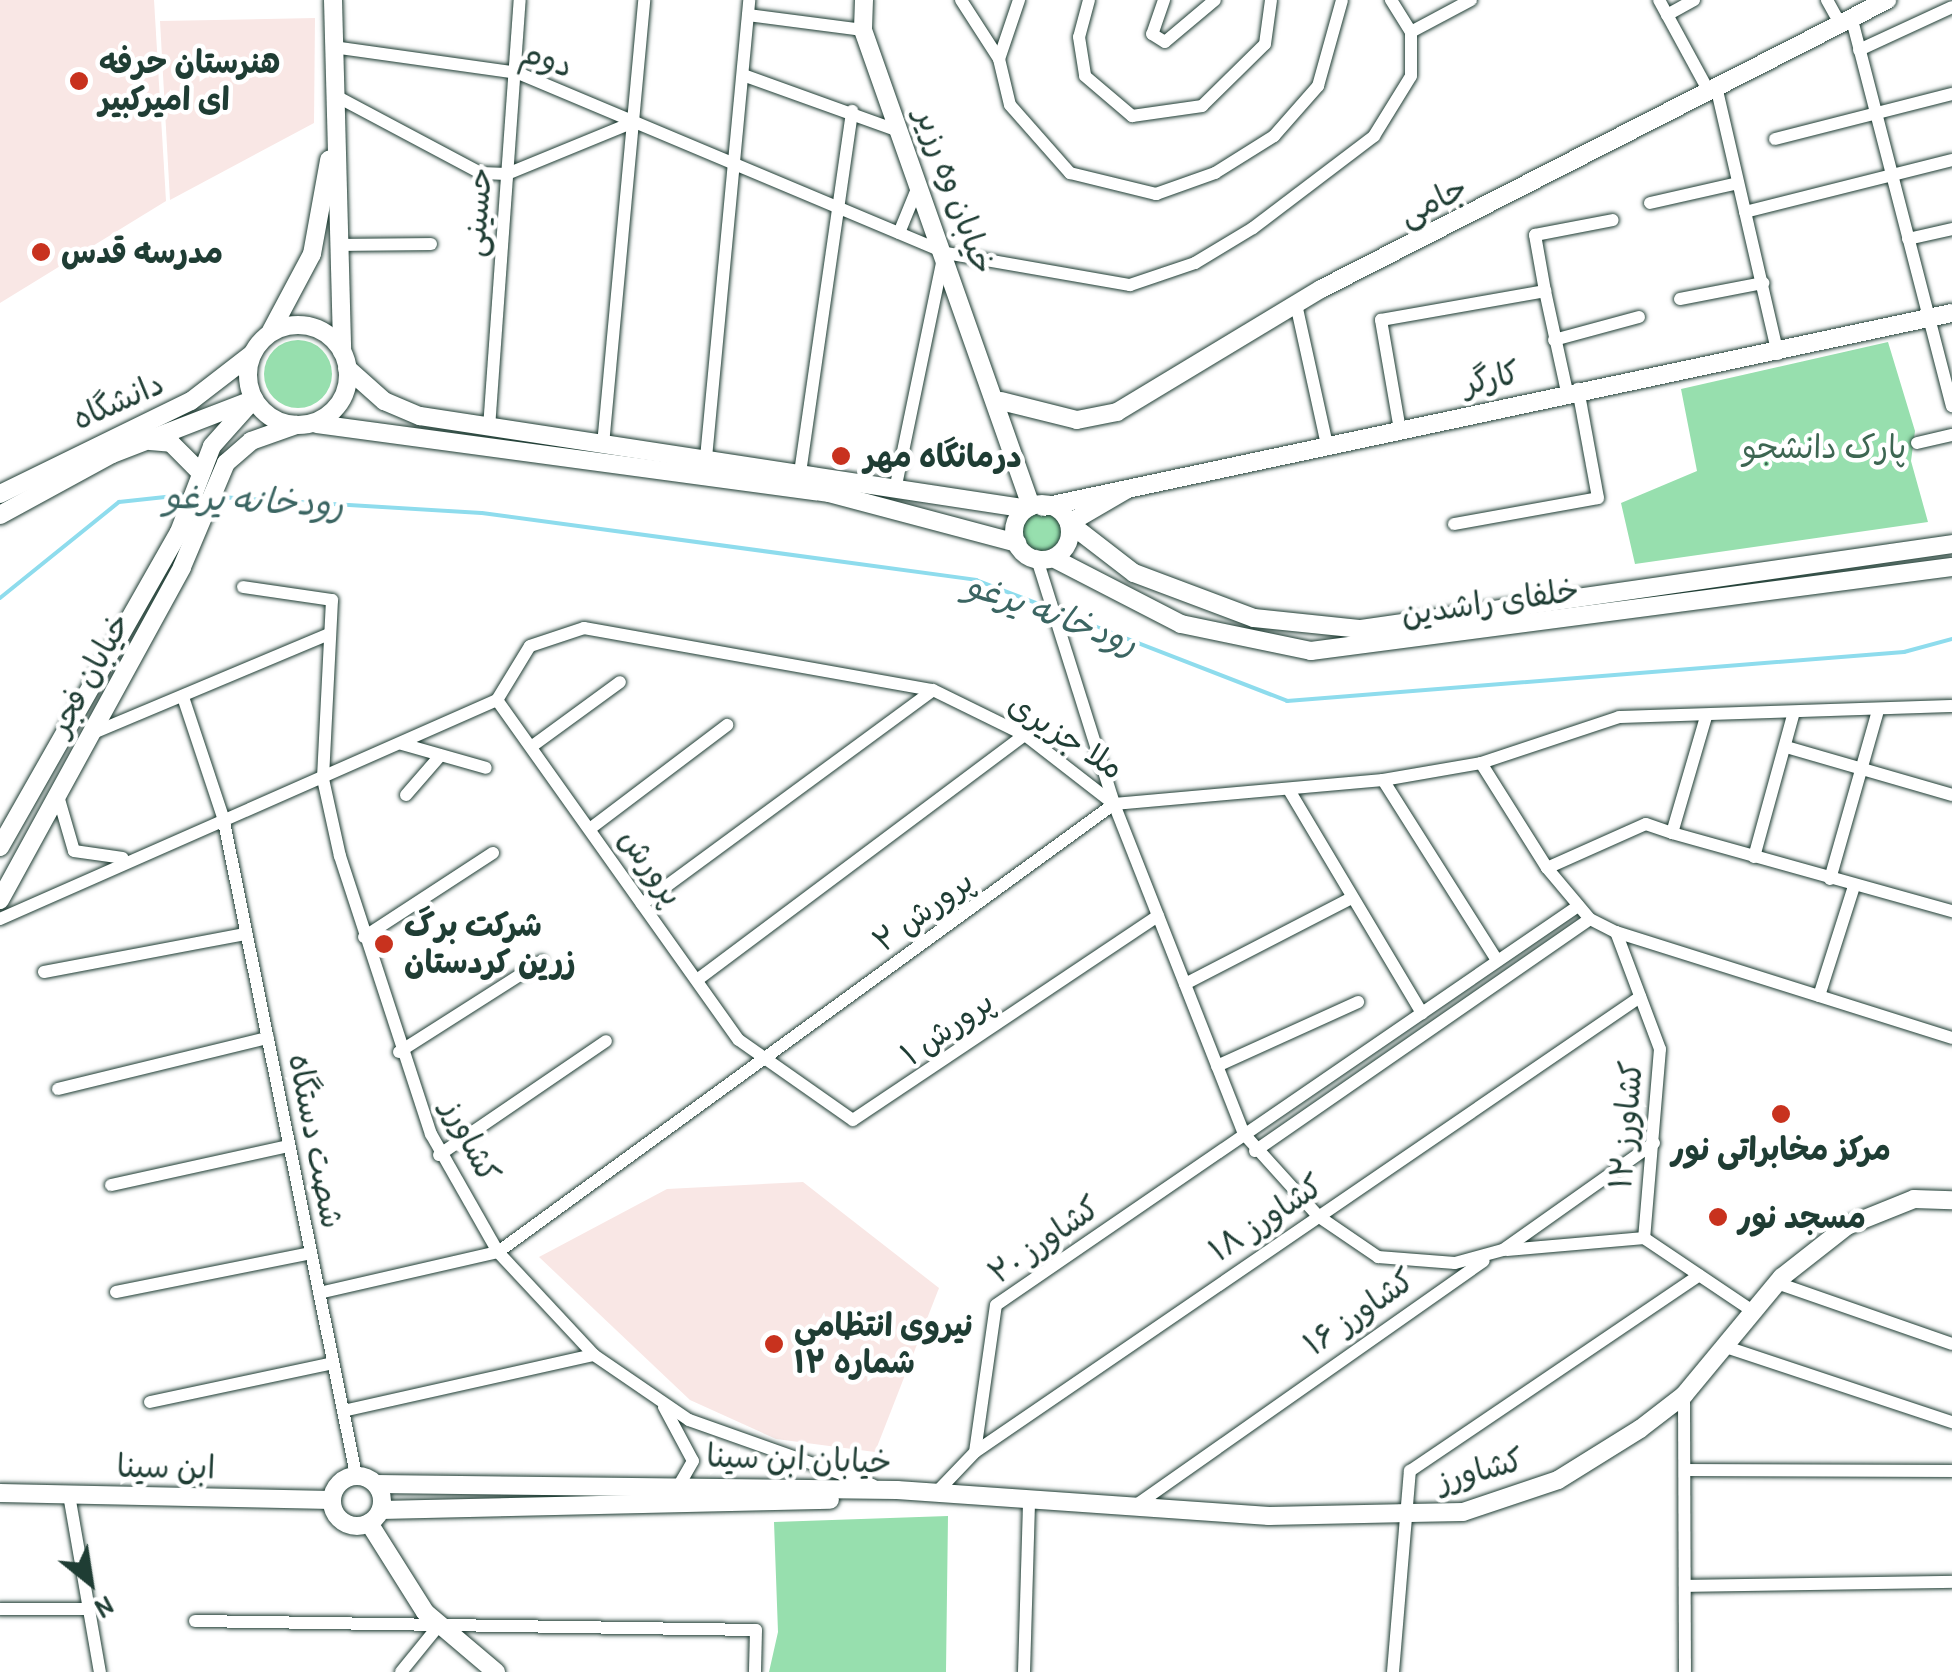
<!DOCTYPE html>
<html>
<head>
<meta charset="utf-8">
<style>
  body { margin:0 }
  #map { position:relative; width:1952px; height:1672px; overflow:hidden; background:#fff; font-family:"Patrick Hand","Playpen Sans Arabic",sans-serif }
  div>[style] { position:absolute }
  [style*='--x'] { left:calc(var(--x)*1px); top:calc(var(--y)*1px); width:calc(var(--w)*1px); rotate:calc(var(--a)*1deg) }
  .built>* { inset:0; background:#f9e7e5 }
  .green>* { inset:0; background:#97dfae }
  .round { border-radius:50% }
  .stream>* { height:4px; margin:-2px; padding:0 2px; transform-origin:2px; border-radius:2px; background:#8edced }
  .roads { filter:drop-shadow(0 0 2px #1f3d34) drop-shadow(0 0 2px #1f3d34) }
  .street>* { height:12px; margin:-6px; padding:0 6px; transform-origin:6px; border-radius:6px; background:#fff }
  .secondary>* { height:18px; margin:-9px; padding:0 9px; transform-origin:9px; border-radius:9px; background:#fff }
  .secondary>.ring { margin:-9px; padding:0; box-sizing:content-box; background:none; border:18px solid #fff; border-radius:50% }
  .dots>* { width:28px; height:28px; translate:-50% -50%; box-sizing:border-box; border:5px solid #fff; border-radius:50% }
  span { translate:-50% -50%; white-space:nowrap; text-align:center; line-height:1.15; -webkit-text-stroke:9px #fff; paint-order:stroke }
  .street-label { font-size:32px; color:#1f3d34 }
  .poi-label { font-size:32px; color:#1f3d34; font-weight:700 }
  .left { translate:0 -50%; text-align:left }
  .park-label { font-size:32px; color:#3d6652 }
  .water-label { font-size:35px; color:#3b6562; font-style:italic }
  .north { position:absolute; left:40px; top:1532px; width:100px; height:100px; -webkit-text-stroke:8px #fff; paint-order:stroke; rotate:150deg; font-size:28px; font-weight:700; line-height:40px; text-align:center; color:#1f3d34 }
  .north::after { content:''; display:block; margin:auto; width:35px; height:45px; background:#1f3d34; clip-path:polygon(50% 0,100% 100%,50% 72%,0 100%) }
</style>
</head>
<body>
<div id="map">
  <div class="built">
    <div style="clip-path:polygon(0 0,154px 0,166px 201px,0 303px)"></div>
    <div style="clip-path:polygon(315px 18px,314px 123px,170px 200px,160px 21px)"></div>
    <div style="clip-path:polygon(803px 1182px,939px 1288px,875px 1452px,776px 1439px,690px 1400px,539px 1257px,667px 1189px)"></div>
  </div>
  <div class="green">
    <div class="round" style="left:264px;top:340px;width:68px;height:68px"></div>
    <div style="clip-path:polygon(1888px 342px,1915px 431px,1911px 461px,1928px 522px,1635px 564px,1621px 503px,1697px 471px,1681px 389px)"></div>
    <div class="round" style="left:1021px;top:511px;width:40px;height:40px"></div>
    <div style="clip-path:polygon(948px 1516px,946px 1672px,769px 1672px,778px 1632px,774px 1522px)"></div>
  </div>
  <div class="stream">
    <div style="--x:219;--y:497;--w:263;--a:3.5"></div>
    <div style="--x:482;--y:513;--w:499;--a:7.7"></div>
    <div style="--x:976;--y:580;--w:78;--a:21"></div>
    <div style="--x:0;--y:598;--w:153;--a:-38.9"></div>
    <div style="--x:119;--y:502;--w:65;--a:-6.1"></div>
    <div style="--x:1058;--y:612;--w:246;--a:21.2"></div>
    <div style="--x:1287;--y:701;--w:619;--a:-4.54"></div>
    <div style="--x:1904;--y:652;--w:50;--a:-15.2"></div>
  </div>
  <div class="roads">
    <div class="street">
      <div style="--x:961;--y:0;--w:70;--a:57.2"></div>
      <div style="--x:1019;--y:0;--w:62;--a:108.7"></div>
      <div style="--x:999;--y:59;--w:47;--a:76.6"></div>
      <div style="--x:1010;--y:105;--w:91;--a:48.6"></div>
      <div style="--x:1070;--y:173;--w:89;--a:13.7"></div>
      <div style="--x:1156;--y:194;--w:63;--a:-19.6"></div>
      <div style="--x:1215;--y:173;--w:70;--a:-32.1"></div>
      <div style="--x:1274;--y:136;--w:67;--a:-48.7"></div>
      <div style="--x:1318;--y:86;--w:89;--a:-74.4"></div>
      <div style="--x:1089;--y:0;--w:38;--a:105"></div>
      <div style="--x:1079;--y:37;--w:39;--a:81"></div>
      <div style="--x:1085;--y:76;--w:62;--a:40.4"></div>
      <div style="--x:1132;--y:116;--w:71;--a:-8.1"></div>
      <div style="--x:1202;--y:106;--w:88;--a:-44.5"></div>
      <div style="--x:1265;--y:44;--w:44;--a:-82.2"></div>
      <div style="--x:1164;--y:0;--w:36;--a:109"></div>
      <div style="--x:1152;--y:34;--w:15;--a:32"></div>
      <div style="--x:1165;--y:42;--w:65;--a:-40"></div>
      <div style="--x:1659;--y:0;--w:102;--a:61.4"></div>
      <div style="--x:1827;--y:0;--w:25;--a:61"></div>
      <div style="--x:748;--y:15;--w:116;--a:7.4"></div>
      <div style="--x:1667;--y:15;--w:31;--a:-29"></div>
      <div style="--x:1851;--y:16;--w:403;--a:75.5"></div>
      <div style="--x:1411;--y:32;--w:68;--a:-28.1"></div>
      <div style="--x:333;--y:47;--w:187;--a:8"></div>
      <div style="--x:518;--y:73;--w:464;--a:22.8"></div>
      <div style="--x:946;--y:253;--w:187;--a:9.9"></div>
      <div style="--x:1130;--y:285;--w:69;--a:-18.7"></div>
      <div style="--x:1195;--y:263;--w:68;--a:-31.1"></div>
      <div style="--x:1253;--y:228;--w:152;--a:-37.2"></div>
      <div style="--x:1374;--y:136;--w:70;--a:-58.3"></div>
      <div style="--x:1411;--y:76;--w:44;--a:-90"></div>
      <div style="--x:1411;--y:32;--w:38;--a:-122"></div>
      <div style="--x:1859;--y:50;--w:102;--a:-24.8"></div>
      <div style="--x:743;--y:75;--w:168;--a:19.8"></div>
      <div style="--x:1716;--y:86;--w:275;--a:77"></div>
      <div style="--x:334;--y:95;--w:166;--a:28"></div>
      <div style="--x:481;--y:173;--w:26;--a:2"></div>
      <div style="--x:507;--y:174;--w:137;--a:-22.3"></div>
      <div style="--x:1775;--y:139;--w:183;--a:-14.3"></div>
      <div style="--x:1650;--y:203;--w:90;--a:-12.8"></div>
      <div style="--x:1745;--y:212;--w:213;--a:-14.1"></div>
      <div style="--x:899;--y:233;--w:53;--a:-67.8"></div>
      <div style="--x:1908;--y:239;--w:45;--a:-12.8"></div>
      <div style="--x:340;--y:245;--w:91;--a:-0.6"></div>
      <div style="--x:1545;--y:291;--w:103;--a:77.7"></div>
      <div style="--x:1680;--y:299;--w:85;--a:-10.9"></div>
      <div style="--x:1296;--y:304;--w:144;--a:77.6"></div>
      <div style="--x:1554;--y:340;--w:88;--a:-15.1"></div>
      <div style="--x:489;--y:428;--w:429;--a:-85.9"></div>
      <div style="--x:1400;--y:430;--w:112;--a:-99.8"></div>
      <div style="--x:1381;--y:320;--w:167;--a:-10"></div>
      <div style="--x:1545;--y:291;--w:57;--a:-100.1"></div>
      <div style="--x:1535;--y:235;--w:79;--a:-10.9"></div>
      <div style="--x:1917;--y:443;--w:36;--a:-13"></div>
      <div style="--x:603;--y:445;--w:447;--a:-84.7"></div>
      <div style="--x:706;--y:458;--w:460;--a:-84.6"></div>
      <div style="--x:800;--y:473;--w:366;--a:-81.8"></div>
      <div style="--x:895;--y:490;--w:242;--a:-78.3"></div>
      <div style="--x:1454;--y:524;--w:146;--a:-10.2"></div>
      <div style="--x:1598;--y:498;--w:111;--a:-100.4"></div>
      <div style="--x:1036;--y:556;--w:260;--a:72.5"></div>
      <div style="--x:1114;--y:804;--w:355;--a:68.5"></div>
      <div style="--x:1244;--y:1134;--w:110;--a:47.9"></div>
      <div style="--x:1318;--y:1216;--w:73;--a:34.3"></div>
      <div style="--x:1378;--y:1257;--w:77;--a:4.5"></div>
      <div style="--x:1455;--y:1263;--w:50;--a:-15.2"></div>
      <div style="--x:1503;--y:1250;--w:185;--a:-35.3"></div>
      <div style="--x:243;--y:587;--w:90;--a:8.3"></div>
      <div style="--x:332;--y:600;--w:179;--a:92.9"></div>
      <div style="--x:323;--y:779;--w:79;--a:77.6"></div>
      <div style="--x:340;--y:856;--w:293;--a:71.9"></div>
      <div style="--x:431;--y:1134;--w:136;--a:60.4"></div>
      <div style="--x:498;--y:1252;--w:141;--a:47"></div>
      <div style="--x:594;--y:1355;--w:115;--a:34.4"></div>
      <div style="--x:689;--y:1420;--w:195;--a:19.5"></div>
      <div style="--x:184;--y:700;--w:123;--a:71.6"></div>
      <div style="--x:223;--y:817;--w:671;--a:78.57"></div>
      <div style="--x:497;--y:700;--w:417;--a:54.6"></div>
      <div style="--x:739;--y:1040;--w:139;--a:35.1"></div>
      <div style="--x:853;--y:1120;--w:367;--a:-33.8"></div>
      <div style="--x:91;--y:734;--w:258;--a:-22.8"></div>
      <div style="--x:402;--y:744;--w:87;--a:15.9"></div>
      <div style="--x:531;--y:747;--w:110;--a:-36.1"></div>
      <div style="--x:1786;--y:747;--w:173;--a:16.1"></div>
      <div style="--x:1481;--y:763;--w:124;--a:57.8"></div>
      <div style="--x:1547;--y:868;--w:67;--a:49.9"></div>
      <div style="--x:1590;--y:919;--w:29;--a:27"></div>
      <div style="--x:1616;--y:932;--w:125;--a:69.4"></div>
      <div style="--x:1660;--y:1049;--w:190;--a:94.8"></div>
      <div style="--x:1644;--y:1238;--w:133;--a:33.9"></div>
      <div style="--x:1383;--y:780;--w:213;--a:57.7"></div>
      <div style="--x:1289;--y:790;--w:260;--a:59.2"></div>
      <div style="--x:406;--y:795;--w:50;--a:-49"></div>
      <div style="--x:58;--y:796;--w:57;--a:73.8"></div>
      <div style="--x:74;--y:851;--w:49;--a:8.1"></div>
      <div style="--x:591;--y:828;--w:171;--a:-37.1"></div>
      <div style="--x:1672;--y:833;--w:291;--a:15.6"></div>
      <div style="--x:1754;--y:857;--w:150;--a:-74.6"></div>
      <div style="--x:1547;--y:868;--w:108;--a:-24"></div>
      <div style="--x:1646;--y:824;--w:28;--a:19"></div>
      <div style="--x:1672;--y:833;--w:121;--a:-73.7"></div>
      <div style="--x:1830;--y:879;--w:172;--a:-74.1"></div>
      <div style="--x:642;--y:904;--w:361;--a:-36.3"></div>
      <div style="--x:0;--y:919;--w:543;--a:-23.78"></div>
      <div style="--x:497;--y:700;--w:63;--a:-58.6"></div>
      <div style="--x:530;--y:646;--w:57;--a:-18.4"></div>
      <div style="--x:584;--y:628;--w:354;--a:10.1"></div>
      <div style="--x:933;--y:690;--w:102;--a:26.1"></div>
      <div style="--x:1025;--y:735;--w:113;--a:37.8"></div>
      <div style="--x:1114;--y:804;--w:270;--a:-5.1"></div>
      <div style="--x:1383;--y:780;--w:99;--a:-9.8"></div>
      <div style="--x:1481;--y:763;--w:145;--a:-18.4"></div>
      <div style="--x:1619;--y:717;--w:333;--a:-1.9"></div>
      <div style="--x:1616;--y:932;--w:352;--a:17.5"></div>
      <div style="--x:364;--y:937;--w:154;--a:-33.1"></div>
      <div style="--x:44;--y:972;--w:206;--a:-10.7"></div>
      <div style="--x:697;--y:980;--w:409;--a:-36.8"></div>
      <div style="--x:1185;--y:984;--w:186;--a:-27.3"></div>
      <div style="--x:1819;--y:996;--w:115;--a:-72.3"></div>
      <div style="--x:399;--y:1052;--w:169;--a:-32.5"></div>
      <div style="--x:1217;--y:1066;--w:155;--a:-24.4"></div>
      <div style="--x:58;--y:1089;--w:216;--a:-13.7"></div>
      <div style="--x:1255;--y:1151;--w:407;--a:-34.7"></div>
      <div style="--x:439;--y:1155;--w:202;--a:-34.3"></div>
      <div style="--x:111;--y:1185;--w:182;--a:-12.4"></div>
      <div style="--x:1507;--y:1250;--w:138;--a:-5"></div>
      <div style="--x:1777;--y:1283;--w:185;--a:19.2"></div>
      <div style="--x:116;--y:1292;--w:199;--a:-11.3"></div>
      <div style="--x:319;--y:1293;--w:184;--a:-12.9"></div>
      <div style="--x:498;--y:1252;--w:762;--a:-36.03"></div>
      <div style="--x:1726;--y:1347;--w:238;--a:18.4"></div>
      <div style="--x:1684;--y:1395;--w:277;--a:89.8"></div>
      <div style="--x:150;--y:1402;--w:187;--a:-12"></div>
      <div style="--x:664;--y:1407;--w:61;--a:61.8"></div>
      <div style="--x:693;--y:1461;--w:28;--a:120"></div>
      <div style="--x:343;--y:1411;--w:257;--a:-12.6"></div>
      <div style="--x:975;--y:1452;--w:148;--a:-81.9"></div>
      <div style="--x:996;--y:1305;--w:706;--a:-34.43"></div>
      <div style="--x:1685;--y:1470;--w:267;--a:0.2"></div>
      <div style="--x:69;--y:1495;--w:180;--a:80.1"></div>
      <div style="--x:934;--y:1495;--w:59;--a:-46.4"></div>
      <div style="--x:975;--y:1452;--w:806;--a:-34.38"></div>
      <div style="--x:1135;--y:1506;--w:426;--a:-35.1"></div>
      <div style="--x:1685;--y:1586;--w:267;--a:-0.9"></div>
      <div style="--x:0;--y:1609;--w:89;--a:0"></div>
      <div style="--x:195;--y:1621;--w:561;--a:0.92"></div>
      <div style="--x:756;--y:1630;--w:42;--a:91.4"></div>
      <div style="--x:401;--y:1672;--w:62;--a:-50.9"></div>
      <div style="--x:1024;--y:1672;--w:168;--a:-88.3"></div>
      <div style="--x:1393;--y:1672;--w:202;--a:-85.2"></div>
      <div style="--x:1410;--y:1471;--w:349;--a:-34.1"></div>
    </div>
    <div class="secondary">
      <div style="--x:333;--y:0;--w:352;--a:88.5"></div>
      <div style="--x:864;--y:0;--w:30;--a:92"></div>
      <div style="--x:863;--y:30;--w:505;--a:70.56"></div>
      <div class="ring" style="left:248px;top:325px;width:82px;height:82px"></div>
      <div style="--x:271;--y:331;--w:87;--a:-62"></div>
      <div style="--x:312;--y:254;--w:96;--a:-79.7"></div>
      <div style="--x:347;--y:368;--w:50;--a:41.7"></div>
      <div style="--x:384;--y:401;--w:39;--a:23"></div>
      <div style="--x:420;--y:416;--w:609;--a:8.69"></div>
      <div style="--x:1001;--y:401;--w:78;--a:14"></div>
      <div style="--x:1077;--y:420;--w:41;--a:-11.3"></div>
      <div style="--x:1117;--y:412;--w:238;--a:-31.1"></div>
      <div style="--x:1321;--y:289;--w:636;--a:-27.05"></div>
      <div style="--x:317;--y:424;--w:517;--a:7.68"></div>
      <div style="--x:829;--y:493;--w:195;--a:14.9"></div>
      <div style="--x:150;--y:441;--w:21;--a:5"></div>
      <div style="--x:171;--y:443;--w:40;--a:45"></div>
      <div style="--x:1126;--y:490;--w:66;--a:149.9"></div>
      <div style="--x:1069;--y:523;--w:82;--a:37.6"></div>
      <div style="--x:1134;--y:573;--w:128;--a:20.6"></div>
      <div style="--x:1254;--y:618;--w:108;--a:5.9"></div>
      <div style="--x:1361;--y:629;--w:597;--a:-8.18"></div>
      <div style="--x:0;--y:494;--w:212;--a:-26"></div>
      <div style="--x:191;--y:401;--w:78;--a:-37.7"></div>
      <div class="ring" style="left:1014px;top:504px;width:38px;height:38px"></div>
      <div style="--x:1043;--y:507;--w:929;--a:-12.05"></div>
      <div style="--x:0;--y:515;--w:128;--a:-28.6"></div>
      <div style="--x:112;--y:454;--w:142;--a:-21.1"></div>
      <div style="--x:1053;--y:558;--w:144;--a:27.3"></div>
      <div style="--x:1181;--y:624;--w:133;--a:11.7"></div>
      <div style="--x:1311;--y:651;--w:646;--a:-7.47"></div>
      <div style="--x:0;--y:847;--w:362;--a:-60.4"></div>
      <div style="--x:179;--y:532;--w:92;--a:-69"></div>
      <div style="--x:212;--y:446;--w:63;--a:-48.2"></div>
      <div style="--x:0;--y:900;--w:379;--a:-61.3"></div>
      <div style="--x:182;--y:567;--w:113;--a:-67.1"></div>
      <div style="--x:226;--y:463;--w:33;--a:-41"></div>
      <div style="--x:251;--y:441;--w:48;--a:-19.6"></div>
      <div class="ring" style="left:332px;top:1476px;width:32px;height:32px"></div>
      <div style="--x:376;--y:1484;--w:521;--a:0.66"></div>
      <div style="--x:897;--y:1490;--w:373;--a:4"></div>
      <div style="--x:1269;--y:1516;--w:194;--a:-1.2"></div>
      <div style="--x:1463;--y:1512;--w:100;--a:-18.6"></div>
      <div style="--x:1558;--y:1480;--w:97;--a:-31.9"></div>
      <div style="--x:1640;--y:1429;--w:56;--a:-37.7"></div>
      <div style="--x:1684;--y:1395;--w:153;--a:-50.3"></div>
      <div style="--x:1782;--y:1277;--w:83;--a:-38.1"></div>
      <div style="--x:1847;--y:1226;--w:72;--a:-21.9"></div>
      <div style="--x:1914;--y:1199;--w:38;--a:2"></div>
      <div style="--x:0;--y:1493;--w:331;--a:1.2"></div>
      <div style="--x:381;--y:1510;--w:449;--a:-1.3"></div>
      <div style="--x:369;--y:1523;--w:105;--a:57.8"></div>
      <div style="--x:425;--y:1612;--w:93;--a:40.2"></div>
    </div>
  </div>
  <div class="dots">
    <div style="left:79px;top:81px;background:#c8321e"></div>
    <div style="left:41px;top:252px;background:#c8321e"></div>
    <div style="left:841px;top:456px;background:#c8321e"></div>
    <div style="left:384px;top:944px;background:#c8321e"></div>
    <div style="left:1781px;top:1114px;background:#c8321e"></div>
    <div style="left:1718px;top:1217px;background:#c8321e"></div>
    <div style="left:774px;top:1344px;background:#c8321e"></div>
  </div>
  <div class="street-label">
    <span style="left:547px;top:59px;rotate:19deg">دوم</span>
    <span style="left:955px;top:191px;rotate:70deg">خیابان وه رزیر</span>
    <span style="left:1433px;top:201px;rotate:-26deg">جامی</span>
    <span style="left:477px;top:212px;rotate:-85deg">حسینی</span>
    <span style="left:1491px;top:378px;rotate:-13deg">کارگر</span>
    <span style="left:118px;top:401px;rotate:-24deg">دانشگاه</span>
    <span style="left:1490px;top:602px;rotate:-8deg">خلفای راشدین</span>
    <span style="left:89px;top:674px;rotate:-61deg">خیابان فجر</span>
    <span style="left:1066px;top:736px;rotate:33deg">ملا جزیری</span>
    <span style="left:651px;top:867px;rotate:55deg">پرورش</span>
    <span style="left:923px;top:911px;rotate:-36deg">پرورش ۲</span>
    <span style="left:947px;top:1028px;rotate:-35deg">پرورش ۱</span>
    <span style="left:1626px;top:1125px;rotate:-85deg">کشاورز ۱۲</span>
    <span style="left:316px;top:1141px;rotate:79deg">شصت دستگاه</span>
    <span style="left:471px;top:1141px;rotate:63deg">کشاورز</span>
    <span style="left:1266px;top:1218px;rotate:-34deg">کشاورز ۱۸</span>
    <span style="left:1044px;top:1240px;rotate:-35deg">کشاورز ۲۰</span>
    <span style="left:1359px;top:1312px;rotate:-35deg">کشاورز ۱۶</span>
    <span style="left:799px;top:1459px;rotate:2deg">خیابان ابن سینا</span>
    <span style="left:166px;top:1467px;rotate:1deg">ابن سینا</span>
    <span style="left:1480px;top:1470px;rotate:-15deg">کشاورز</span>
  </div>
  <div class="poi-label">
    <span class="left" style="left:99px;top:81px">هنرستان حرفه<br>ای امیرکبیر</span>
    <span class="left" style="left:61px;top:252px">مدرسه قدس</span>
    <span class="left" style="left:864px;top:456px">درمانگاه مهر</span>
    <span class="left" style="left:404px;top:944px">شرکت برگ<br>زرین کردستان</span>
    <span style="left:1781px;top:1149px">مرکز مخابراتی نور</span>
    <span class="left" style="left:1738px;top:1217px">مسجد نور</span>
    <span class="left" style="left:794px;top:1344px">نیروی انتظامی<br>شماره ۱۲</span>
  </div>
  <div class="park-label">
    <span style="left:1824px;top:447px">پارک دانشجو</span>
  </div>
  <div class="water-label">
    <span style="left:254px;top:500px;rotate:3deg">رودخانه یرغو</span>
    <span style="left:1052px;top:613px;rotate:20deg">رودخانه یرغو</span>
  </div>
  <div class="north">N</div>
</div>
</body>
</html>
